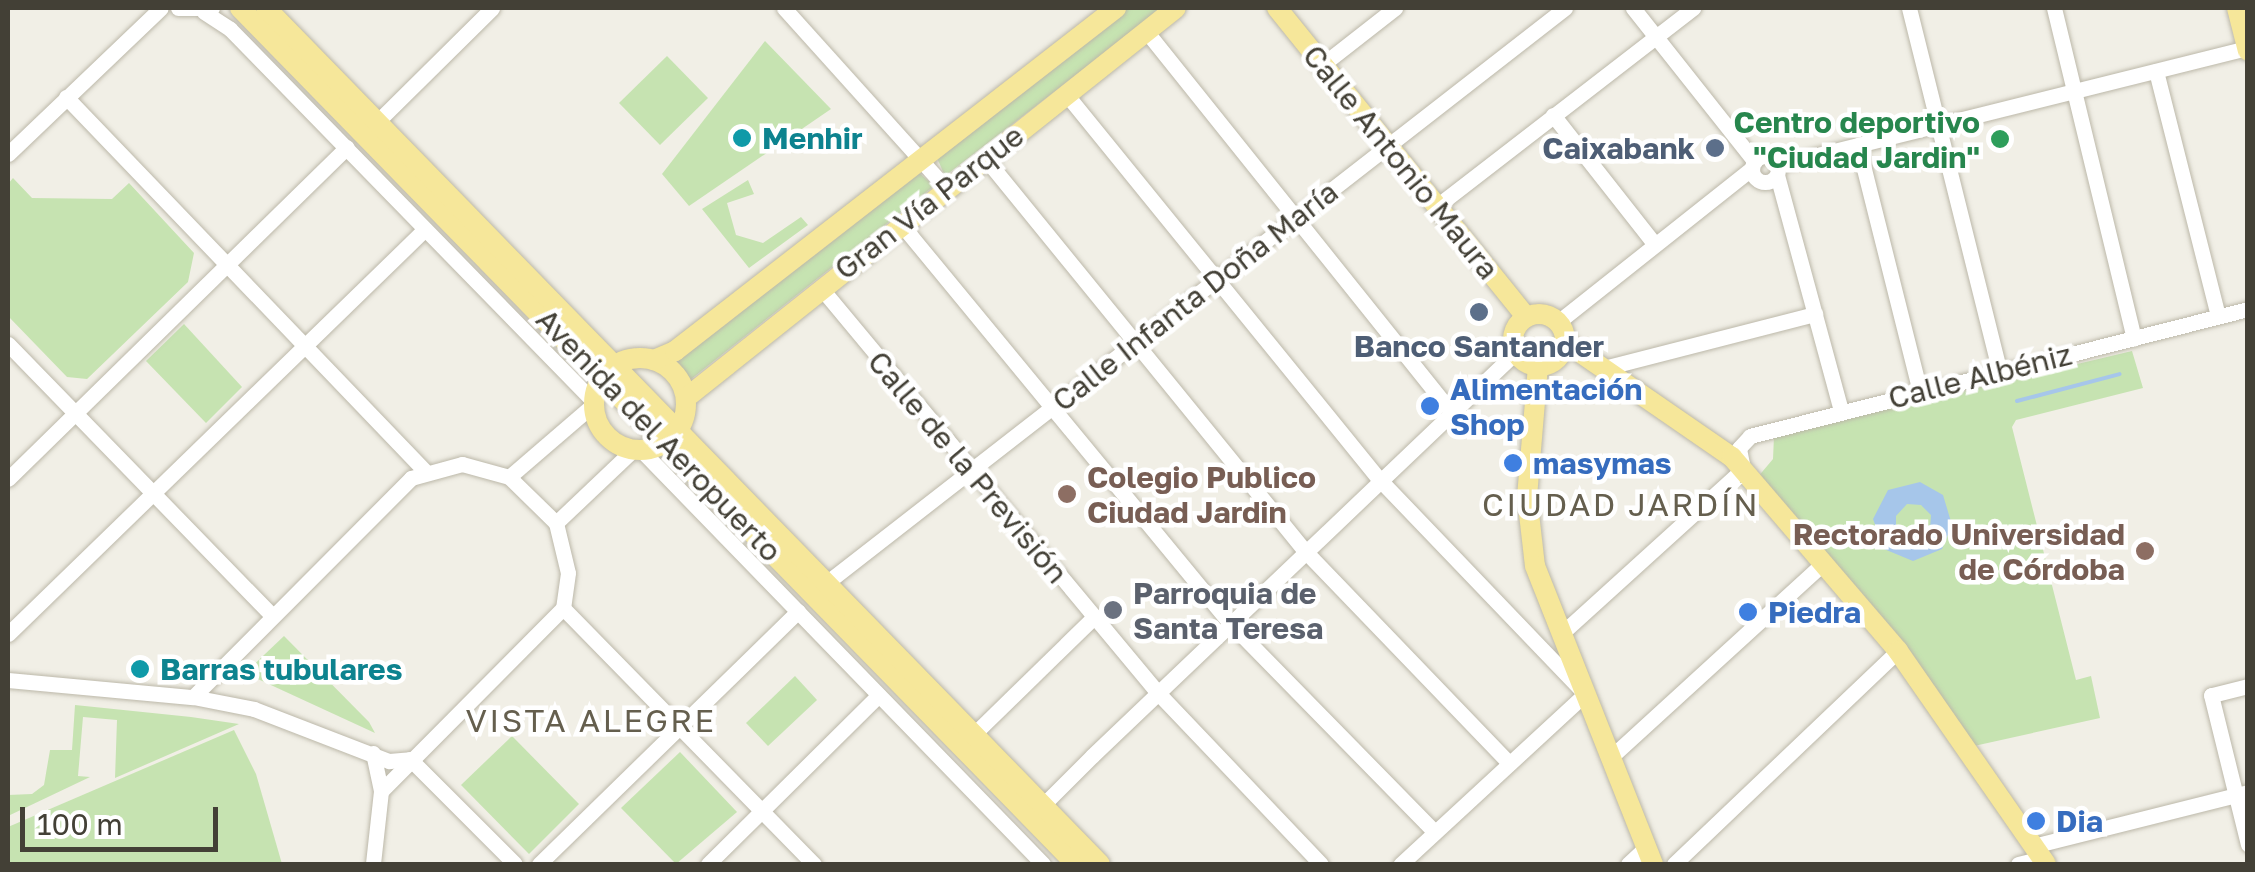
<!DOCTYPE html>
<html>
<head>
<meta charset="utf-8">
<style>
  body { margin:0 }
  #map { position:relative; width:2255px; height:872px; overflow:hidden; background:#f1efe6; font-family:"Golos Text",sans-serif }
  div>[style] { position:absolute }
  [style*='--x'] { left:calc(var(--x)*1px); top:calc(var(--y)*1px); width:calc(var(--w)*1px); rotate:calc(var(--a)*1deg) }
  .green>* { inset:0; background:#c6e3b1 }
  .water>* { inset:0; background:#a6c6ea }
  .stream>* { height:4px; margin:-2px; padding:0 2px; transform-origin:2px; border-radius:2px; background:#a6c6ea }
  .roads { filter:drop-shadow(0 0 2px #bcb8a9) drop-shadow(0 0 2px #bcb8a9) }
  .minor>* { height:15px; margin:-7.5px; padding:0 7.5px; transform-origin:7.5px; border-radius:7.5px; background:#fff }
  .minor>.ring { margin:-7.5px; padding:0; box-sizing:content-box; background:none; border:15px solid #fff; border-radius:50% }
  .major>* { height:20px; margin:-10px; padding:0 10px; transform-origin:10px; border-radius:10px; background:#f6e79a }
  .major>.ring { margin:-10px; padding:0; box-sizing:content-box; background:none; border:20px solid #f6e79a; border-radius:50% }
  .dots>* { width:28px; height:28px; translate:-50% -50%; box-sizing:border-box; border:5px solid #fff; border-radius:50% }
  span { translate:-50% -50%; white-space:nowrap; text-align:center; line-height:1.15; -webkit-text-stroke:9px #fff; paint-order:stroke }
  .leisure-label { font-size:30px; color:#27864d; font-weight:700 }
  .right { translate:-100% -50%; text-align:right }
  .culture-label { font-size:30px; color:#0d838f; font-weight:700 }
  .left { translate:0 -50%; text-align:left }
  .service-label { font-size:30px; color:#4e5e75; font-weight:700 }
  .street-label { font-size:30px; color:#434036 }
  .shop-label { font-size:30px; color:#366cbe; font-weight:700 }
  .education-label { font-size:30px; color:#785e54; font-weight:700 }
  .worship-label { font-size:30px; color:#5b616d; font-weight:700 }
  .neighbourhood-label { font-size:32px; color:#655f4e; letter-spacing:2.5px }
  .frame { position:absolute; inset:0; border:10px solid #434036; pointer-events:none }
  .scale { position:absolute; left:20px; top:807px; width:198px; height:45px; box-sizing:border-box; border:5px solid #434036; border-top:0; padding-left:12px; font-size:30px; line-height:35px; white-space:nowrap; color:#434036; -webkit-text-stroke:8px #fff; paint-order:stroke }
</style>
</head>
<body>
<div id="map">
  <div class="green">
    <div style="clip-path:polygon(1127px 8px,1163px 8px,945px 176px,937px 158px)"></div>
    <div style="clip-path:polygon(765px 41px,831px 109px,689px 206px,662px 174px)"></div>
    <div style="clip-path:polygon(667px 56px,708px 98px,660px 145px,619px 103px)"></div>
    <div style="clip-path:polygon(917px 171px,934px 186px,690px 380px,675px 361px)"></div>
    <div style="clip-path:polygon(13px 178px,32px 198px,112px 199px,129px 183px,194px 253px,188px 282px,87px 379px,67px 377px,8px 316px,8px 184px)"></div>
    <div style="clip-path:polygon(748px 180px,754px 194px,727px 203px,736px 235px,763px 243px,801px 217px,808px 225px,749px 268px,702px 209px)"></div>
    <div style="clip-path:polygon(184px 324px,242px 387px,206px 423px,146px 361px)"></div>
    <div style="clip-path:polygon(2132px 351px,2143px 388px,2016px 420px,2012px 427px,2076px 680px,2091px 676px,2100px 718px,1974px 746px,1757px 478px,1773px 459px,1774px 436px)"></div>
    <div style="clip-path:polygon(284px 636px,369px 722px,375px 733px,245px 673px)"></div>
    <div style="clip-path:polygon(795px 676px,817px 700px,768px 746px,746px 723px)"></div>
    <div style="clip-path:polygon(75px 705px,191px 717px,239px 724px,115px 778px,117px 720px,83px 717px,78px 776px,90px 777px,8px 816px,8px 795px,32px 794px,44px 785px,50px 750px,72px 750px)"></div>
    <div style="clip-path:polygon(234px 730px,256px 774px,282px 864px,8px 864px,8px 827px)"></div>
    <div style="clip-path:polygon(512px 736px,579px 804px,529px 854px,461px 785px)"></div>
    <div style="clip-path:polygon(680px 752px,737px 812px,676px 864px,621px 808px)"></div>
  </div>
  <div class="water">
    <div style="clip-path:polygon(evenodd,1920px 482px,1943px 495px,1952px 525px,1942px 549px,1913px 561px,1884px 549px,1873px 519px,1888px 490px,1920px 482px,1907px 504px,1921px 505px,1931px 515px,1930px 529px,1920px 539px,1907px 539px,1896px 528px,1896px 516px,1907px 504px)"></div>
  </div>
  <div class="stream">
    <div style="--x:2017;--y:401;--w:106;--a:-14.7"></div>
  </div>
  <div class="roads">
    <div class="minor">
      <div style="--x:178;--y:8;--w:34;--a:0"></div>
      <div style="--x:784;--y:8;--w:242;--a:48"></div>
      <div style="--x:1633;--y:8;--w:196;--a:51.6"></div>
      <div style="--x:1909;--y:8;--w:375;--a:76"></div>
      <div style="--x:2054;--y:8;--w:340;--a:76.4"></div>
      <div style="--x:204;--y:12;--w:31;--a:33"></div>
      <div style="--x:230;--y:29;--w:523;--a:45.7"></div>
      <div style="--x:595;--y:403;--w:113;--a:139.3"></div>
      <div style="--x:1146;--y:31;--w:486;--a:51.3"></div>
      <div style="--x:1322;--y:65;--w:93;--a:-38"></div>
      <div style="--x:2156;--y:71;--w:253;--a:75.8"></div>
      <div style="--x:1066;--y:94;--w:496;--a:50.9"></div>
      <div style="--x:1379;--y:479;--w:298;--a:46.2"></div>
      <div style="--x:1585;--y:694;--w:251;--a:137.3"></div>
      <div style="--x:66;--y:97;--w:517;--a:46.18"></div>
      <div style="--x:1553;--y:115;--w:160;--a:51.8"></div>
      <div style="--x:377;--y:122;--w:162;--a:-44.7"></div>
      <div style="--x:1858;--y:145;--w:254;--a:75.9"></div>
      <div style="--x:8;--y:154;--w:211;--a:-43.7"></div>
      <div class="ring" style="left:1752px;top:156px;width:11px;height:11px"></div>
      <div style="--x:985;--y:158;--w:507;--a:50.85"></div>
      <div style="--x:1305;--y:551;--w:293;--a:46.1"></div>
      <div style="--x:1778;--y:165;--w:484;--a:-14"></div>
      <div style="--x:1777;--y:175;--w:245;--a:74.8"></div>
      <div style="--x:1437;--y:206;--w:324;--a:-37.7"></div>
      <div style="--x:901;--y:224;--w:516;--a:50.51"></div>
      <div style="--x:1229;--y:622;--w:294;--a:45.6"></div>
      <div style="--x:821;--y:288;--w:527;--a:50.24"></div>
      <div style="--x:1158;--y:693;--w:236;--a:46.4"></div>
      <div style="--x:1558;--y:322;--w:248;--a:-38.4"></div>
      <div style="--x:8;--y:344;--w:376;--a:45.8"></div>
      <div style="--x:1608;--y:367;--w:214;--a:-14.4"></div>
      <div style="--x:641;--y:450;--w:577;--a:45.84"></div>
      <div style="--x:8;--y:479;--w:474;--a:-44.4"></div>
      <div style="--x:556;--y:523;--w:108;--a:-43.5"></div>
      <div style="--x:825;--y:584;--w:938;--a:-37.9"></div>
      <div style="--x:563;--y:608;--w:359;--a:45.6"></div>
      <div style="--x:8;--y:634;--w:581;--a:-44.16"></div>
      <div style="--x:1561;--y:634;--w:246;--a:-42.2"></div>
      <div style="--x:1743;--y:469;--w:21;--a:-101"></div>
      <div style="--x:1739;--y:448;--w:16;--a:-47"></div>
      <div style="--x:1750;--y:436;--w:514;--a:-14.31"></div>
      <div style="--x:8;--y:680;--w:186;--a:5.3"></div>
      <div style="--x:193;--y:697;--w:62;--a:11.1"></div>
      <div style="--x:254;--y:709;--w:145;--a:21.1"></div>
      <div style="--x:389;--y:761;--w:21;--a:-5"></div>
      <div style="--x:2248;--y:686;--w:38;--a:166"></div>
      <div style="--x:2211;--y:695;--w:154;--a:76.1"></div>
      <div style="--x:193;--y:697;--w:309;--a:-45.1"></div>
      <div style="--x:411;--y:478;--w:53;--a:-15.4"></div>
      <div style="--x:462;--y:464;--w:49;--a:15.5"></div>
      <div style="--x:509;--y:477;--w:66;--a:44.4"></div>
      <div style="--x:556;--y:523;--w:51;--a:76.5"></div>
      <div style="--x:568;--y:573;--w:35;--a:98"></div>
      <div style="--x:563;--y:608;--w:258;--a:134.8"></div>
      <div style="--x:974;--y:734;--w:166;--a:-44.3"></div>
      <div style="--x:373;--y:753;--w:39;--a:78"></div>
      <div style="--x:381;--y:791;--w:73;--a:96.3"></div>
      <div style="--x:1611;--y:757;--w:286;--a:-42.4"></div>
      <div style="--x:410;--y:759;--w:148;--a:45"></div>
      <div style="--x:1042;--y:816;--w:11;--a:-85"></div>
      <div style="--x:1043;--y:805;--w:69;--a:-45"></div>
      <div style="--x:1092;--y:756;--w:586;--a:-43.62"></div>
      <div style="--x:2033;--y:846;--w:222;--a:-14.1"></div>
      <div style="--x:539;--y:864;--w:362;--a:-44.3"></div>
      <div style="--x:708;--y:864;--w:240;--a:-44.7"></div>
      <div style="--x:1628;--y:864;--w:25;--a:-43"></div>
      <div style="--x:1674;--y:864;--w:309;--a:-43.6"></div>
      <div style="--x:2018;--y:864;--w:25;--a:-14"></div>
    </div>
    <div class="major">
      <div style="--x:240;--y:8;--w:1197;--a:45.68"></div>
      <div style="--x:266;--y:8;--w:1195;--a:45.75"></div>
      <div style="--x:1277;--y:8;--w:397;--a:51.1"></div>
      <div style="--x:2237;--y:8;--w:44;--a:75.7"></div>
      <div class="ring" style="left:1513px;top:314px;width:32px;height:32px"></div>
      <div style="--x:1565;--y:342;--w:203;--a:34.6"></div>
      <div style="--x:1732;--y:457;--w:255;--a:49.4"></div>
      <div style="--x:1898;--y:651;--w:259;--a:55.2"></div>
      <div class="ring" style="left:594px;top:358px;width:72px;height:72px"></div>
      <div style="--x:654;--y:360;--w:23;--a:-23"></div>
      <div style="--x:675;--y:351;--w:559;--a:-37.87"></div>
      <div style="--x:1538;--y:366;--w:130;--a:94.8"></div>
      <div style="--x:1527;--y:496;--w:70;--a:83.5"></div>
      <div style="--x:1535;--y:566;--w:321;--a:68.4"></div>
      <div style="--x:686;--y:398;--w:626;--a:-38.52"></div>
    </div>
  </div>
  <div class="dots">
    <div style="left:742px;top:138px;background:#0f9aa8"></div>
    <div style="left:2000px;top:139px;background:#2e9e5b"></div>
    <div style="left:1715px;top:148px;background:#5c6f8a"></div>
    <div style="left:1479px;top:312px;background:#5c6f8a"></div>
    <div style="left:1430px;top:406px;background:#3f7fe0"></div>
    <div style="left:1513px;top:463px;background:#3f7fe0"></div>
    <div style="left:1067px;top:494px;background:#8d6e63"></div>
    <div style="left:2145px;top:551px;background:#8d6e63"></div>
    <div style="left:1113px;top:610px;background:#6b7280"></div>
    <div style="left:1748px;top:612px;background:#3f7fe0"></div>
    <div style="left:140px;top:669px;background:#0f9aa8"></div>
    <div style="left:2036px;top:821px;background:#3f7fe0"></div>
  </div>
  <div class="leisure-label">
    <span class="right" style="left:1980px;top:139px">Centro deportivo<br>"Ciudad Jardin"</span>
  </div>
  <div class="culture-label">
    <span class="left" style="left:762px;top:138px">Menhir</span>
    <span class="left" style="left:160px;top:669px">Barras tubulares</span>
  </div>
  <div class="service-label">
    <span class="right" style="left:1695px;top:148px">Caixabank</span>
    <span style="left:1479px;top:346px">Banco Santander</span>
  </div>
  <div class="street-label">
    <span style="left:1401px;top:162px;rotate:51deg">Calle Antonio Maura</span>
    <span style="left:929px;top:202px;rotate:-38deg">Gran Vía Parque</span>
    <span style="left:1195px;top:296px;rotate:-38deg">Calle Infanta Doña María</span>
    <span style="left:1980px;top:376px;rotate:-14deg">Calle Albéniz</span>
    <span style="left:659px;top:435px;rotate:46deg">Avenida del Aeropuerto</span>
    <span style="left:968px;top:467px;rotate:50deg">Calle de la Previsión</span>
  </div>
  <div class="shop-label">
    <span class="left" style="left:1450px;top:406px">Alimentación<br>Shop</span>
    <span class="left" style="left:1533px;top:463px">masymas</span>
    <span class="left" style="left:1768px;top:612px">Piedra</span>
    <span class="left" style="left:2056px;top:821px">Dia</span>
  </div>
  <div class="education-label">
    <span class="left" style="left:1087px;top:494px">Colegio Publico<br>Ciudad Jardin</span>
    <span class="right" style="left:2125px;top:551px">Rectorado Universidad<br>de Córdoba</span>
  </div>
  <div class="worship-label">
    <span class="left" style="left:1133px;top:610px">Parroquia de<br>Santa Teresa</span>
  </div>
  <div class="neighbourhood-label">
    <span style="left:1621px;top:504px">CIUDAD JARDÍN</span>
    <span style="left:591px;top:720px">VISTA ALEGRE</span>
  </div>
  <div class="frame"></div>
  <div class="scale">100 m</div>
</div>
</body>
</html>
